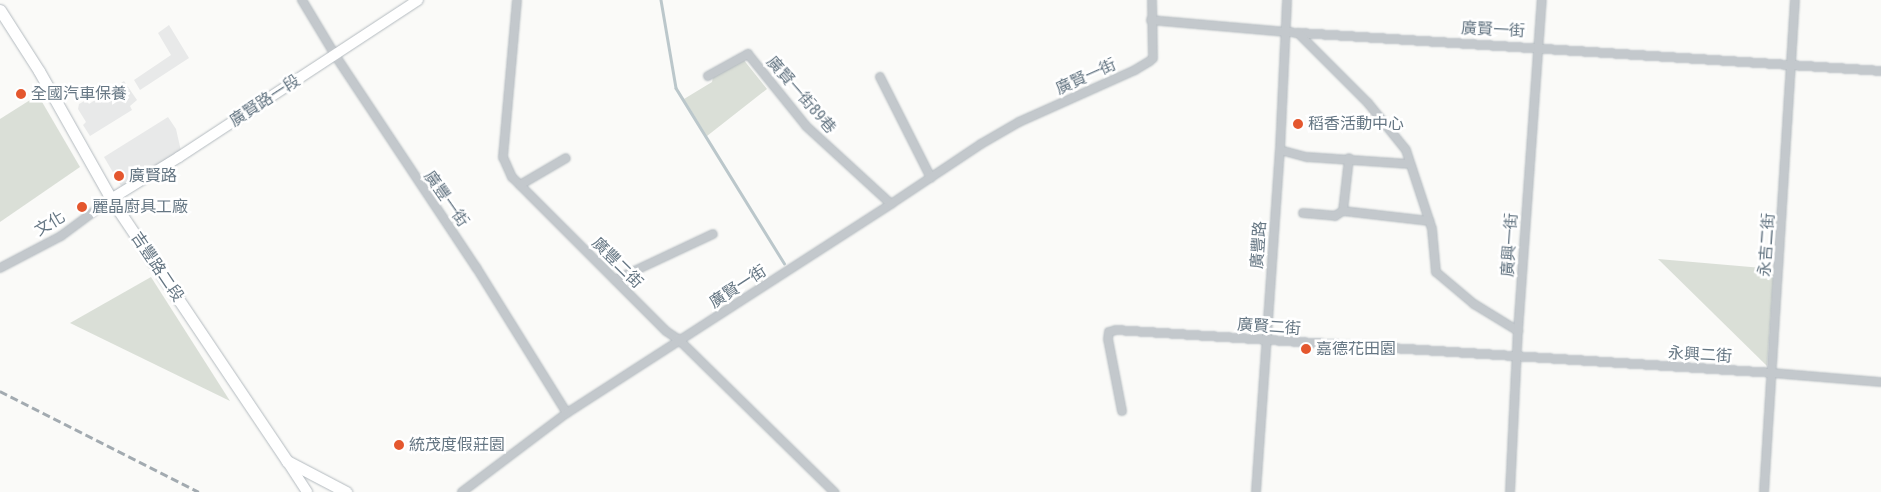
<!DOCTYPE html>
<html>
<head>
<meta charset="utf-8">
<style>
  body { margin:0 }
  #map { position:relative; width:1881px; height:492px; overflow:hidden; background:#fafaf8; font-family:"Roboto Condensed","Noto Sans TC",sans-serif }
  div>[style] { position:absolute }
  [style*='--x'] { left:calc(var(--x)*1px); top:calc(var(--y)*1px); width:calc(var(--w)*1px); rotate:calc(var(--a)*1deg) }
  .built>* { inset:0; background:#e8e9e9 }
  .green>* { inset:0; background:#dadfd7 }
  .stream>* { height:2.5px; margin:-1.25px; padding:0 1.25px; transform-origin:1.25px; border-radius:1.25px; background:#bbc7cb }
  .roads { filter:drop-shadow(0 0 1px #b3babf) drop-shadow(0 0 1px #b3babf) }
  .street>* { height:8px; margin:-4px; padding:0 4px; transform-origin:4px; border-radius:4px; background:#c3c8cc }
  .secondary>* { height:10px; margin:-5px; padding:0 5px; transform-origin:5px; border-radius:5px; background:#fff }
  .primary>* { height:11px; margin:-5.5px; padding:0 5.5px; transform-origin:5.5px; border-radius:5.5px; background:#fff }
  .rail>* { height:2.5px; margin-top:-1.25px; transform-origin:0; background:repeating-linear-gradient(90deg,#a2aab0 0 8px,transparent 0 12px) }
  .dots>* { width:14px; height:14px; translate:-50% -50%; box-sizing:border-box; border:2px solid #fff; border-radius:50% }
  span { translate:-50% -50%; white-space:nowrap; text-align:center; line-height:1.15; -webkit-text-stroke:5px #fff; paint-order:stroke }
  .street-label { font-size:16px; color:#657683 }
  .poi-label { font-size:16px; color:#657683 }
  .left { translate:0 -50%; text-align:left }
</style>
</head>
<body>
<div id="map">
  <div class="built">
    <div style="clip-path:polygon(169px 25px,189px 58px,140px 90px,134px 80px,171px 55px,158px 33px)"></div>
    <div style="clip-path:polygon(124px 81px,137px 100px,130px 106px,132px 110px,90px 136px,83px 125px,86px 122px,78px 109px,79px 104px,86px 100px,89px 104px)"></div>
    <div style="clip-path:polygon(168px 117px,176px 129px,181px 151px,151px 173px,121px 186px,104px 157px)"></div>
  </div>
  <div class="green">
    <div style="clip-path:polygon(743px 59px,767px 89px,707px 136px,684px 99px,712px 82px,713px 77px)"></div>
    <div style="clip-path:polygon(38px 95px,80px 167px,0 222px,0 119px)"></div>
    <div style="clip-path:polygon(1658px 259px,1774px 269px,1767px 366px)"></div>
    <div style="clip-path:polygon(151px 277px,230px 401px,70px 323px)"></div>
  </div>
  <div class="stream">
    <div style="--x:661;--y:0;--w:89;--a:80.3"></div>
    <div style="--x:676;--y:88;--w:206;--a:58.3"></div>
  </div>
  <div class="roads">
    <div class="street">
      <div style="--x:302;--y:0;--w:64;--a:59"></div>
      <div style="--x:335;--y:55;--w:255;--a:56.4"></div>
      <div style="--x:476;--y:267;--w:172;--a:58.1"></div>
      <div style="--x:517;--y:0;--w:158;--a:95.1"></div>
      <div style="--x:503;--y:157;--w:22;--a:66"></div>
      <div style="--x:512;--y:177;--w:218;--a:45"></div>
      <div style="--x:666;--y:331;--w:14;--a:34"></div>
      <div style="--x:678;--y:339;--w:219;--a:44.4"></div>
      <div style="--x:1151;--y:20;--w:135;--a:5.1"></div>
      <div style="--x:1285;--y:32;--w:597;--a:3.74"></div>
      <div style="--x:1298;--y:33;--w:99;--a:45"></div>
      <div style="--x:1368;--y:103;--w:60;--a:51"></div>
      <div style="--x:1406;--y:150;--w:83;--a:71.8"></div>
      <div style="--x:1432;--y:229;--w:43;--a:84.7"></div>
      <div style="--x:1436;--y:272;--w:50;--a:40.1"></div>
      <div style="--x:1474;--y:304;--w:52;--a:31.5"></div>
      <div style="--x:708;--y:76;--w:46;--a:-28.8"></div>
      <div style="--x:748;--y:54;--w:92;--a:51.1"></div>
      <div style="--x:806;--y:126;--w:115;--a:42.5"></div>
      <div style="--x:880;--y:77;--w:113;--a:63.2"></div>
      <div style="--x:1280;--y:150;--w:28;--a:15"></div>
      <div style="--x:1307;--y:157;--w:103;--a:3.9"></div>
      <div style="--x:520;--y:185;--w:53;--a:-30.4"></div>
      <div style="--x:1343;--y:211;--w:53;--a:-83.5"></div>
      <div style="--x:1303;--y:213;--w:32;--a:5"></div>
      <div style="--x:1335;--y:216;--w:9;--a:-32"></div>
      <div style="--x:1343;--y:211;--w:87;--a:6.6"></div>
      <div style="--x:0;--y:268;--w:69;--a:-27.7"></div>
      <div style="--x:61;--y:236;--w:62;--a:-36.5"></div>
      <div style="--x:615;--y:280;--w:108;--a:-25.1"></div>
      <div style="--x:1122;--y:411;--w:73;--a:-101"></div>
      <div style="--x:1108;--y:339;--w:7;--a:-82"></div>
      <div style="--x:1109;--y:332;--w:7;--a:-16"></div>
      <div style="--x:1116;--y:330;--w:658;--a:3.74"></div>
      <div style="--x:1773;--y:373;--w:108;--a:4.8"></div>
      <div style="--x:462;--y:492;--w:131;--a:-37"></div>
      <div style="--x:567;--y:413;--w:386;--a:-32.8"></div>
      <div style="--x:891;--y:204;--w:108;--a:-33.7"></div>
      <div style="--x:981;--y:144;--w:44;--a:-30.1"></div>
      <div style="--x:1019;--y:122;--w:127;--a:-24.1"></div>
      <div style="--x:1135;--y:70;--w:17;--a:-31"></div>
      <div style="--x:1150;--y:61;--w:4;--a:-45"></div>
      <div style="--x:1153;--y:58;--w:58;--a:-91"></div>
      <div style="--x:1256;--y:492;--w:343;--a:-86"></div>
      <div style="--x:1280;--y:150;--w:150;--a:-87.3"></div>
      <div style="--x:1510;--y:492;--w:161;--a:-87.2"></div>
      <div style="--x:1518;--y:331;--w:332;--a:-85.9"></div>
      <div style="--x:1764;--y:492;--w:493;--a:-86.4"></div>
    </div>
    <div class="secondary">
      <div style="--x:111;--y:199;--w:80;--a:-31.7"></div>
      <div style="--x:179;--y:157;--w:286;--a:-33.3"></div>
      <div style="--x:287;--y:461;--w:37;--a:57"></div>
    </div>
    <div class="primary">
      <div style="--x:0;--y:10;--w:72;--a:57.4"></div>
      <div style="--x:39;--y:71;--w:147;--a:60.6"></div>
      <div style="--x:111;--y:199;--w:316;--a:56.1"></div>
      <div style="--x:287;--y:461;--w:67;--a:27.7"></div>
    </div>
  </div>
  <div class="rail">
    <div style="--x:0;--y:391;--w:223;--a:26.9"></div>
  </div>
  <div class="dots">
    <div style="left:21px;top:94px;background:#e4572e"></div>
    <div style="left:1298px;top:124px;background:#e4572e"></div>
    <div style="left:119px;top:176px;background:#e4572e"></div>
    <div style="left:82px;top:207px;background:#e4572e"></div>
    <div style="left:1306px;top:349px;background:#e4572e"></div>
    <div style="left:399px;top:445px;background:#e4572e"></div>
  </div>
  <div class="street-label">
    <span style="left:1493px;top:30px;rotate:3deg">廣賢一街</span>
    <span style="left:1086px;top:77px;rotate:-24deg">廣賢一街</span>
    <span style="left:801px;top:95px;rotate:49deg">廣賢一街89巷</span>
    <span style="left:265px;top:101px;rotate:-33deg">廣賢路一段</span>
    <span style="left:446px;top:199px;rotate:55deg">廣豐一街</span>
    <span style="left:50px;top:224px;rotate:-31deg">文化</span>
    <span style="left:1259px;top:245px;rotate:-86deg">廣豐路</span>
    <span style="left:1510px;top:245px;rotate:-86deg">廣興一街</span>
    <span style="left:1767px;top:245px;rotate:-86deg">永吉二街</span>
    <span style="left:617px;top:263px;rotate:45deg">廣豐二街</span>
    <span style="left:157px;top:267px;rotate:56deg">吉豐路二段</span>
    <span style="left:738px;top:287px;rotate:-33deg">廣賢一街</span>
    <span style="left:1269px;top:327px;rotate:4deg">廣賢二街</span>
    <span style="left:1700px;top:355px;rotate:3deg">永興二街</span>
  </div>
  <div class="poi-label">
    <span class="left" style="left:31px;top:94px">全國汽車保養</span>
    <span class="left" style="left:1308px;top:124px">稻香活動中心</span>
    <span class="left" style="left:129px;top:176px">廣賢路</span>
    <span class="left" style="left:92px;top:207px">麗晶廚具工廠</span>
    <span class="left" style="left:1316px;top:349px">嘉德花田園</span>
    <span class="left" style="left:409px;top:445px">統茂度假莊園</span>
  </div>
</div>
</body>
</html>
